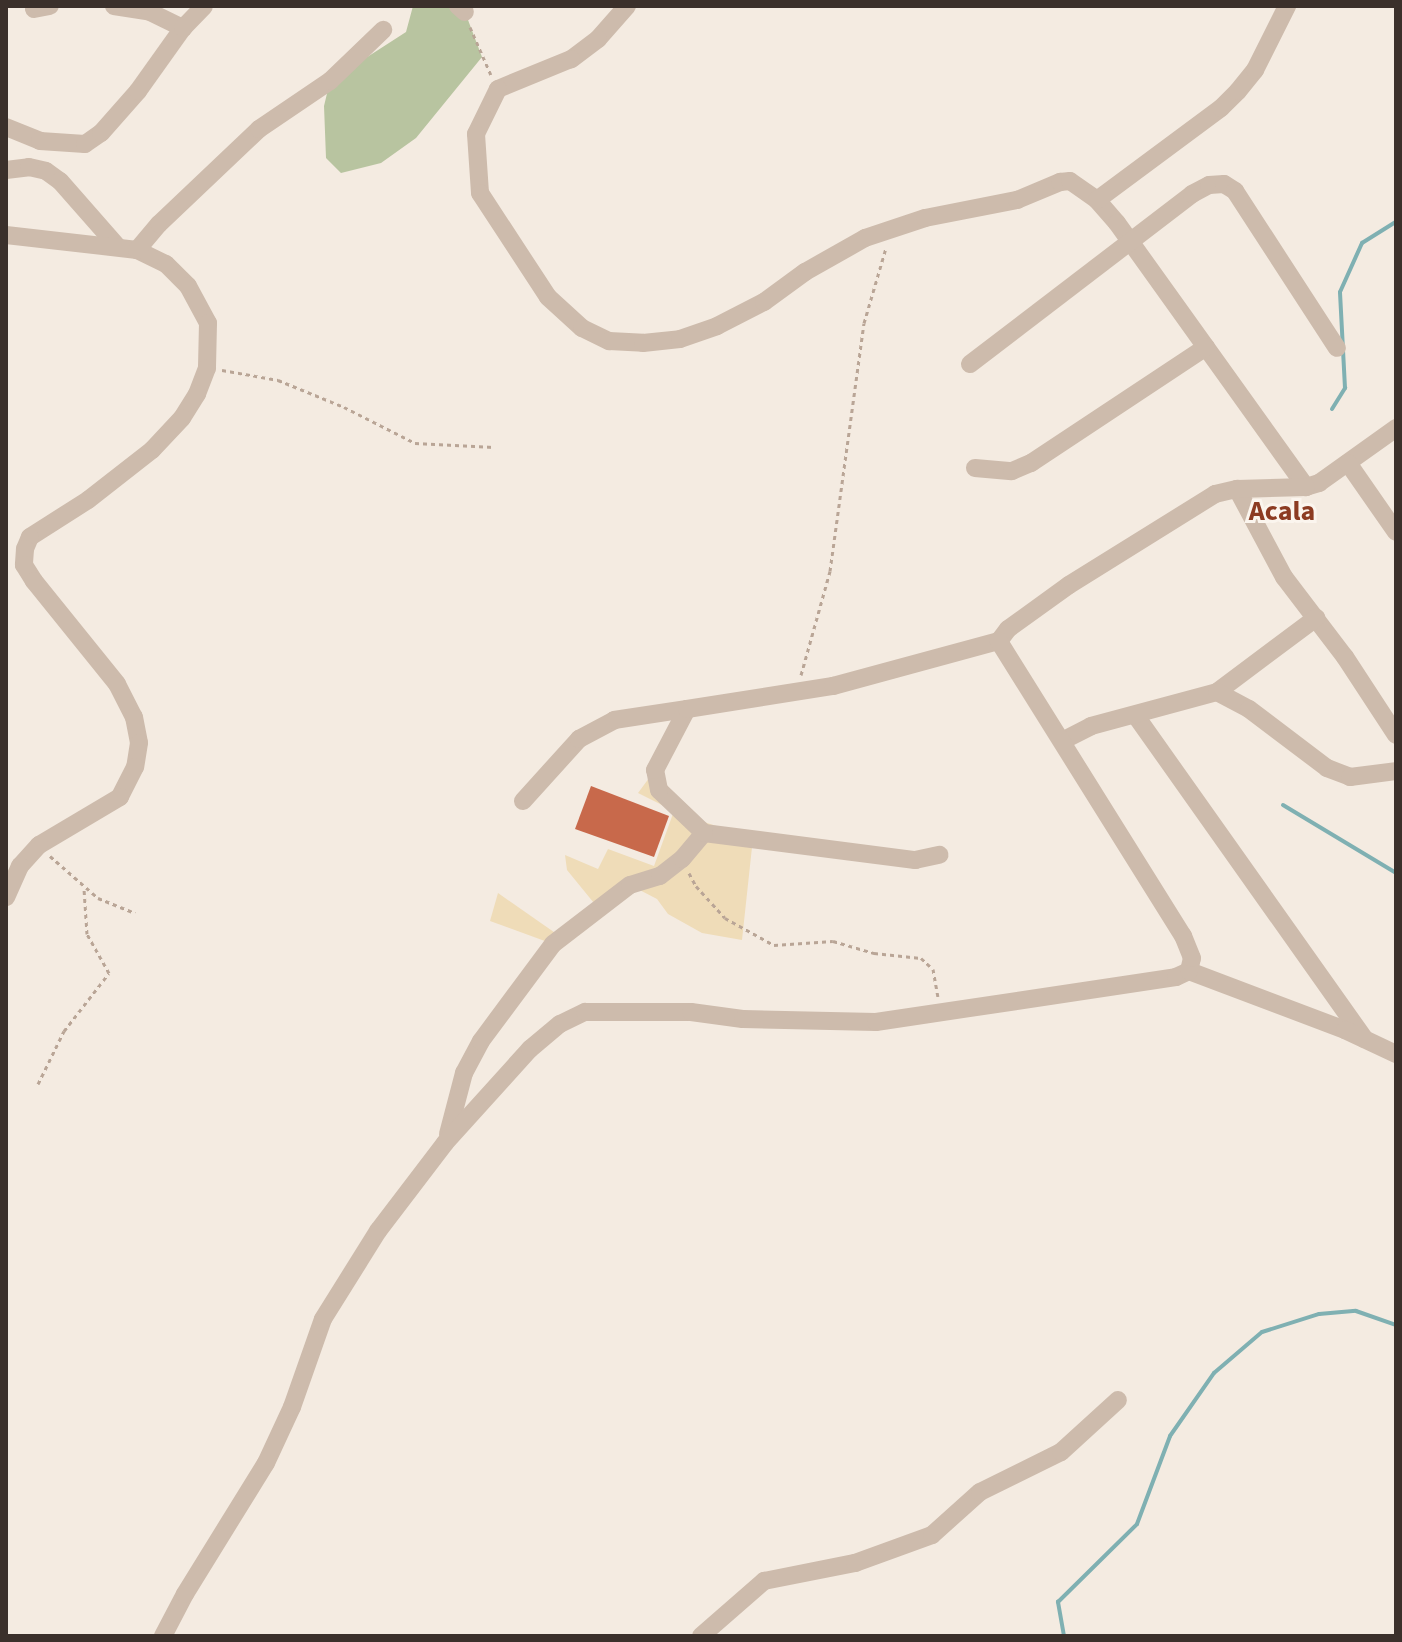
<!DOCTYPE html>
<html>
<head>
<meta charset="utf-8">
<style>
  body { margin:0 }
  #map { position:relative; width:1402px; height:1642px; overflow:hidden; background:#f4ebe1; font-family:"Source Sans 3",sans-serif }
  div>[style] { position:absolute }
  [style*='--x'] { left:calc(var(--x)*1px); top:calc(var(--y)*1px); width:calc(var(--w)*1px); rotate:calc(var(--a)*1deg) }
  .green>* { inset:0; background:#b8c4a0 }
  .sand>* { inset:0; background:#efdcb8 }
  .stream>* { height:4px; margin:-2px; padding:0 2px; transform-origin:2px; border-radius:2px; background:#7fb0b2 }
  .building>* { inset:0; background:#c8694b }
  .path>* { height:3px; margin-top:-1.5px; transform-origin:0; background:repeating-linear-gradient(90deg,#b9a596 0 4px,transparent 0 8px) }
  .minor>* { height:18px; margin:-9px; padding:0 9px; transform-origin:9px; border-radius:9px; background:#cdbbac }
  span { translate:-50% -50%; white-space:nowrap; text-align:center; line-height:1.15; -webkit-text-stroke:6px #fbf5ee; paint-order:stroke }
  .quarter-label { font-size:28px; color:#8c3b22; font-weight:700 }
  .frame { position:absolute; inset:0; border:8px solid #3b302b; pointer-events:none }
</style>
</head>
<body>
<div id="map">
  <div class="green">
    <div style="clip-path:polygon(413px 6px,458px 6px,465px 12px,482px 57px,416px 138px,381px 163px,341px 173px,326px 158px,324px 106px,330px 81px,406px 32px)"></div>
  </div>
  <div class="sand">
    <div style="clip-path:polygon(655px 770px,659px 790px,704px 822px,753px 838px,742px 940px,702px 933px,668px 914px,657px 899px,630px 885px,598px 908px,567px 870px,565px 855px,598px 869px,608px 849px,654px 866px,674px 811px,638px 793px)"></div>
    <div style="clip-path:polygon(498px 893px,561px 937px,553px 944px,490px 921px)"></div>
  </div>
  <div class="stream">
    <div style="--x:1332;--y:409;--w:25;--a:-58"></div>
    <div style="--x:1345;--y:388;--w:96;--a:-93"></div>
    <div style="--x:1340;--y:292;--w:54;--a:-65.8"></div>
    <div style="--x:1362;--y:243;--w:40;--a:-32"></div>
    <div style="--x:1283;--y:805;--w:132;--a:31"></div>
    <div style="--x:1064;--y:1636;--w:35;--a:-100"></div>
    <div style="--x:1058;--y:1602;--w:111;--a:-44.6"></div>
    <div style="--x:1137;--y:1524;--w:94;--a:-69.4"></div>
    <div style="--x:1170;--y:1436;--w:77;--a:-55.1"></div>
    <div style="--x:1214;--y:1373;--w:63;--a:-40.5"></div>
    <div style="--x:1262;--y:1332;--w:60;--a:-17.5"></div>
    <div style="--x:1319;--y:1314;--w:37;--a:-5"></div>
    <div style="--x:1356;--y:1311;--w:42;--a:19.3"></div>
  </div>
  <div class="building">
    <div style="clip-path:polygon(591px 786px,669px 816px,654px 857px,575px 829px)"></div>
  </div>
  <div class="path">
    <div style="--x:470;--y:27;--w:52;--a:66.4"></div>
    <div style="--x:222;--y:370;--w:57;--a:10.1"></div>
    <div style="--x:278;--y:380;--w:71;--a:22.2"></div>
    <div style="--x:344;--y:407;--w:80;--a:26.9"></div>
    <div style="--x:415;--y:443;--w:79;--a:2.9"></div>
    <div style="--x:801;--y:675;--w:108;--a:-74.4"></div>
    <div style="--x:830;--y:571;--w:250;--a:-82.2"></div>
    <div style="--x:864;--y:323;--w:78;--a:-73.7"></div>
    <div style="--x:50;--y:856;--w:64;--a:41.2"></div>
    <div style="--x:98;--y:898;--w:40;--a:22"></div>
    <div style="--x:689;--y:873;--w:15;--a:62"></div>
    <div style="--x:696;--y:886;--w:43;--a:47.8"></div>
    <div style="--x:725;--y:918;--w:56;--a:28.9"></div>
    <div style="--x:774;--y:945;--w:59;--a:-3.9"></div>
    <div style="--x:833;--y:941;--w:43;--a:16.3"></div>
    <div style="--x:874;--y:953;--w:47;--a:6.1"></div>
    <div style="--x:921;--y:958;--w:16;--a:43"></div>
    <div style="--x:933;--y:969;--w:28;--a:80"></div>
    <div style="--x:38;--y:1084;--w:59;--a:-63.9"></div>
    <div style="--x:64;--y:1031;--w:73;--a:-52.2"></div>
    <div style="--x:109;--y:973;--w:45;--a:-119.4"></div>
    <div style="--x:87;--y:934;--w:45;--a:-93.8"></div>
  </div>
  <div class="minor">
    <div style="--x:114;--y:6;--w:36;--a:9"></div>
    <div style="--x:150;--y:12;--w:37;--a:26"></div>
    <div style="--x:458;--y:6;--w:9;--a:41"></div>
    <div style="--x:627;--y:6;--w:44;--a:131.3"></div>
    <div style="--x:598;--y:39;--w:34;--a:143"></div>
    <div style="--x:571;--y:59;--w:79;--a:157.7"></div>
    <div style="--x:498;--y:89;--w:50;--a:116.1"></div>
    <div style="--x:476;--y:134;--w:59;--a:86.1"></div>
    <div style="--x:480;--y:193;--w:124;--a:56.8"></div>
    <div style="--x:548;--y:297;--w:46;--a:42.4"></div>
    <div style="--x:582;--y:328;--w:30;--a:26"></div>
    <div style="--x:609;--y:341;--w:34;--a:3"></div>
    <div style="--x:643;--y:343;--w:37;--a:-6"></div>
    <div style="--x:680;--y:339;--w:39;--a:-19"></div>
    <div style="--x:717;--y:326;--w:53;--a:-27.1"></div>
    <div style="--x:764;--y:302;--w:51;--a:-36.2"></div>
    <div style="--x:805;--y:272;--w:69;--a:-29.5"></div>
    <div style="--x:865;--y:238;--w:63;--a:-18.4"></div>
    <div style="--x:925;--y:218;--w:94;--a:-11.1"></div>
    <div style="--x:1017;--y:200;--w:47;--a:-22.7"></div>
    <div style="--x:1060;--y:182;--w:10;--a:-6"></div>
    <div style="--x:1070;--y:181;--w:33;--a:35"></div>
    <div style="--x:1097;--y:200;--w:30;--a:49"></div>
    <div style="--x:1117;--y:223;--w:325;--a:54.4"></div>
    <div style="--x:1306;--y:487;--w:14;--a:-17"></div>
    <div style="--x:1319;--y:483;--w:95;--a:-35.5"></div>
    <div style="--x:34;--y:9;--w:16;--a:-11"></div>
    <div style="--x:6;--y:127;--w:37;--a:22"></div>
    <div style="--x:40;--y:141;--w:45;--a:3.8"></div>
    <div style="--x:85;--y:144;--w:19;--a:-35"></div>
    <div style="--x:101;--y:133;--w:56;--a:-48.6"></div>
    <div style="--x:138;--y:91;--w:77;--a:-54.5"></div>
    <div style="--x:183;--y:28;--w:30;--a:-46"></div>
    <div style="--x:6;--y:170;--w:23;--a:-7"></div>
    <div style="--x:29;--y:167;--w:17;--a:13"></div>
    <div style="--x:46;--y:171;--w:17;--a:36"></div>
    <div style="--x:60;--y:181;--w:88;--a:48.7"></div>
    <div style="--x:1097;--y:200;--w:154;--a:-36.6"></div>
    <div style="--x:1221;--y:108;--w:24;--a:-45"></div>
    <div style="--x:1238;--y:91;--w:27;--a:-51"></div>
    <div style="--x:1255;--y:70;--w:72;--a:-63.4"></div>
    <div style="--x:6;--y:235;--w:132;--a:6.5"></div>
    <div style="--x:137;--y:250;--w:32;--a:26"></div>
    <div style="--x:166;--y:264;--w:31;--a:45"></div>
    <div style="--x:188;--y:286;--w:42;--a:61.6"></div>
    <div style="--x:208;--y:323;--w:45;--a:91.3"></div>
    <div style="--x:207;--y:368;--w:28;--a:111"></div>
    <div style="--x:197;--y:394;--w:28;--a:122"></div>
    <div style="--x:182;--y:418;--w:44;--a:133.2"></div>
    <div style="--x:152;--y:450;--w:81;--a:142"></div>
    <div style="--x:88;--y:500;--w:69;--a:147.5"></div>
    <div style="--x:30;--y:537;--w:13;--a:113"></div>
    <div style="--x:25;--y:549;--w:16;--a:94"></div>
    <div style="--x:24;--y:565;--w:19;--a:58"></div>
    <div style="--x:34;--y:581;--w:132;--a:51.1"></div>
    <div style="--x:117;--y:684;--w:37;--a:63"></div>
    <div style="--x:134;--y:717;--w:26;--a:79"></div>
    <div style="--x:139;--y:743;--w:24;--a:99"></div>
    <div style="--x:135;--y:767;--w:34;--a:117"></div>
    <div style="--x:120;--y:797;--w:94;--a:149.3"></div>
    <div style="--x:39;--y:845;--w:28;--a:132"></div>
    <div style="--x:20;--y:866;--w:34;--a:114"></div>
    <div style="--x:137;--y:250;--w:34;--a:-50"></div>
    <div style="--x:159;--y:224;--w:138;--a:-43.5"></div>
    <div style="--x:259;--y:129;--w:86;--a:-34.1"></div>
    <div style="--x:330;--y:81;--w:74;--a:-43.9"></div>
    <div style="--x:970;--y:364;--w:280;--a:-37.4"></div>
    <div style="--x:1192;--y:194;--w:19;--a:-28"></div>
    <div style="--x:1209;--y:185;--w:15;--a:-4"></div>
    <div style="--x:1224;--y:184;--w:13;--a:32"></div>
    <div style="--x:1235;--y:191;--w:187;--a:57"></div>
    <div style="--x:1348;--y:463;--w:84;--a:55.2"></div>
    <div style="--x:975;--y:468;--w:37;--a:5"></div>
    <div style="--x:1012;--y:471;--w:21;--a:-23"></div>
    <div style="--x:1031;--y:463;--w:210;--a:-33.5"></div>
    <div style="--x:1237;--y:489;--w:100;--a:61.9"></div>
    <div style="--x:1284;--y:577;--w:101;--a:52.7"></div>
    <div style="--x:1345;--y:657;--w:93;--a:56.8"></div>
    <div style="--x:1217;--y:692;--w:124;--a:-36.8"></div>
    <div style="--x:1136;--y:716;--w:396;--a:54.7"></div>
    <div style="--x:1064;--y:740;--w:30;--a:-27"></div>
    <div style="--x:1091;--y:726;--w:131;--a:-15.1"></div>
    <div style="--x:1217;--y:692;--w:36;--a:28"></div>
    <div style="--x:1249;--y:709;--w:98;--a:37.1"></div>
    <div style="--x:1327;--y:768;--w:25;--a:21"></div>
    <div style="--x:1350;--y:777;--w:46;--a:-7.4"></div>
    <div style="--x:523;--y:801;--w:84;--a:-47.9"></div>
    <div style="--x:579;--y:739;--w:40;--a:-28"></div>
    <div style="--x:614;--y:720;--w:74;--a:-8.6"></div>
    <div style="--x:704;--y:833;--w:213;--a:7.3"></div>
    <div style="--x:915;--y:860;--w:25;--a:-12"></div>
    <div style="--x:1189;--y:971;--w:167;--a:20.7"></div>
    <div style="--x:1345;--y:1030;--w:56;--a:25.2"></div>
    <div style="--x:448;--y:1134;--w:63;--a:-75.3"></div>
    <div style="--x:464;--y:1073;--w:36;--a:-62"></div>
    <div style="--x:481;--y:1041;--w:121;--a:-53.4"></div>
    <div style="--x:553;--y:944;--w:97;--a:-37.5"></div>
    <div style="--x:630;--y:885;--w:31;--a:-17"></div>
    <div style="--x:660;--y:876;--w:28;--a:-38"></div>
    <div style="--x:682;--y:859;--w:34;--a:-50"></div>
    <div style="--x:704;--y:833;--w:62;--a:-136.3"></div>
    <div style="--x:659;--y:790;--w:20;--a:-101"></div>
    <div style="--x:655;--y:770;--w:69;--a:-62.3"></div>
    <div style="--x:687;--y:709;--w:148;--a:-9"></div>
    <div style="--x:833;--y:686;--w:172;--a:-15.2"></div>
    <div style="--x:999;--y:641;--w:15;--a:-53"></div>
    <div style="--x:1008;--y:629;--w:75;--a:-35.8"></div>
    <div style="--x:1069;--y:585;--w:172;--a:-31.9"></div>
    <div style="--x:1215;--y:494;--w:23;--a:-13"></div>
    <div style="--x:1237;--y:489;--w:69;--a:-1.7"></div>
    <div style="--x:163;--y:1636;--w:47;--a:-62.4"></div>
    <div style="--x:185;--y:1594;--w:154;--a:-58.3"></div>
    <div style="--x:266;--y:1463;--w:62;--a:-65.1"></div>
    <div style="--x:292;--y:1407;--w:93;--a:-70.6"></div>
    <div style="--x:323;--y:1319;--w:104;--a:-58"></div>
    <div style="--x:378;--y:1231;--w:111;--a:-52.7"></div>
    <div style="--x:445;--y:1143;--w:127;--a:-47.9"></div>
    <div style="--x:530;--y:1049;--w:39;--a:-40"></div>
    <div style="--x:560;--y:1024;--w:28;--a:-26"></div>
    <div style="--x:585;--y:1012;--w:106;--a:0"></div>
    <div style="--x:691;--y:1012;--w:52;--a:7.7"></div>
    <div style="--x:743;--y:1019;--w:133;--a:1.3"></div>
    <div style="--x:876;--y:1022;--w:303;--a:-8.5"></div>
    <div style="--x:1176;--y:977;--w:14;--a:-25"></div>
    <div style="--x:1189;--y:971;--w:13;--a:-77"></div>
    <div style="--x:1192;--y:958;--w:24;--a:-112"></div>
    <div style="--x:1183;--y:936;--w:348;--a:-122"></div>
    <div style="--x:701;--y:1636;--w:84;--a:-41.1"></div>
    <div style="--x:764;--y:1581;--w:93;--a:-11.2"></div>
    <div style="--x:855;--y:1563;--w:82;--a:-20"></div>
    <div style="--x:932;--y:1535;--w:64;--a:-41.9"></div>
    <div style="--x:980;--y:1492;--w:90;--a:-26.3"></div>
    <div style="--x:1061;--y:1452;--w:77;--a:-42.4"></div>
  </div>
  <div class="quarter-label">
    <span style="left:1282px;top:511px">Acala</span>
  </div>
  <div class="frame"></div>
</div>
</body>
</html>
